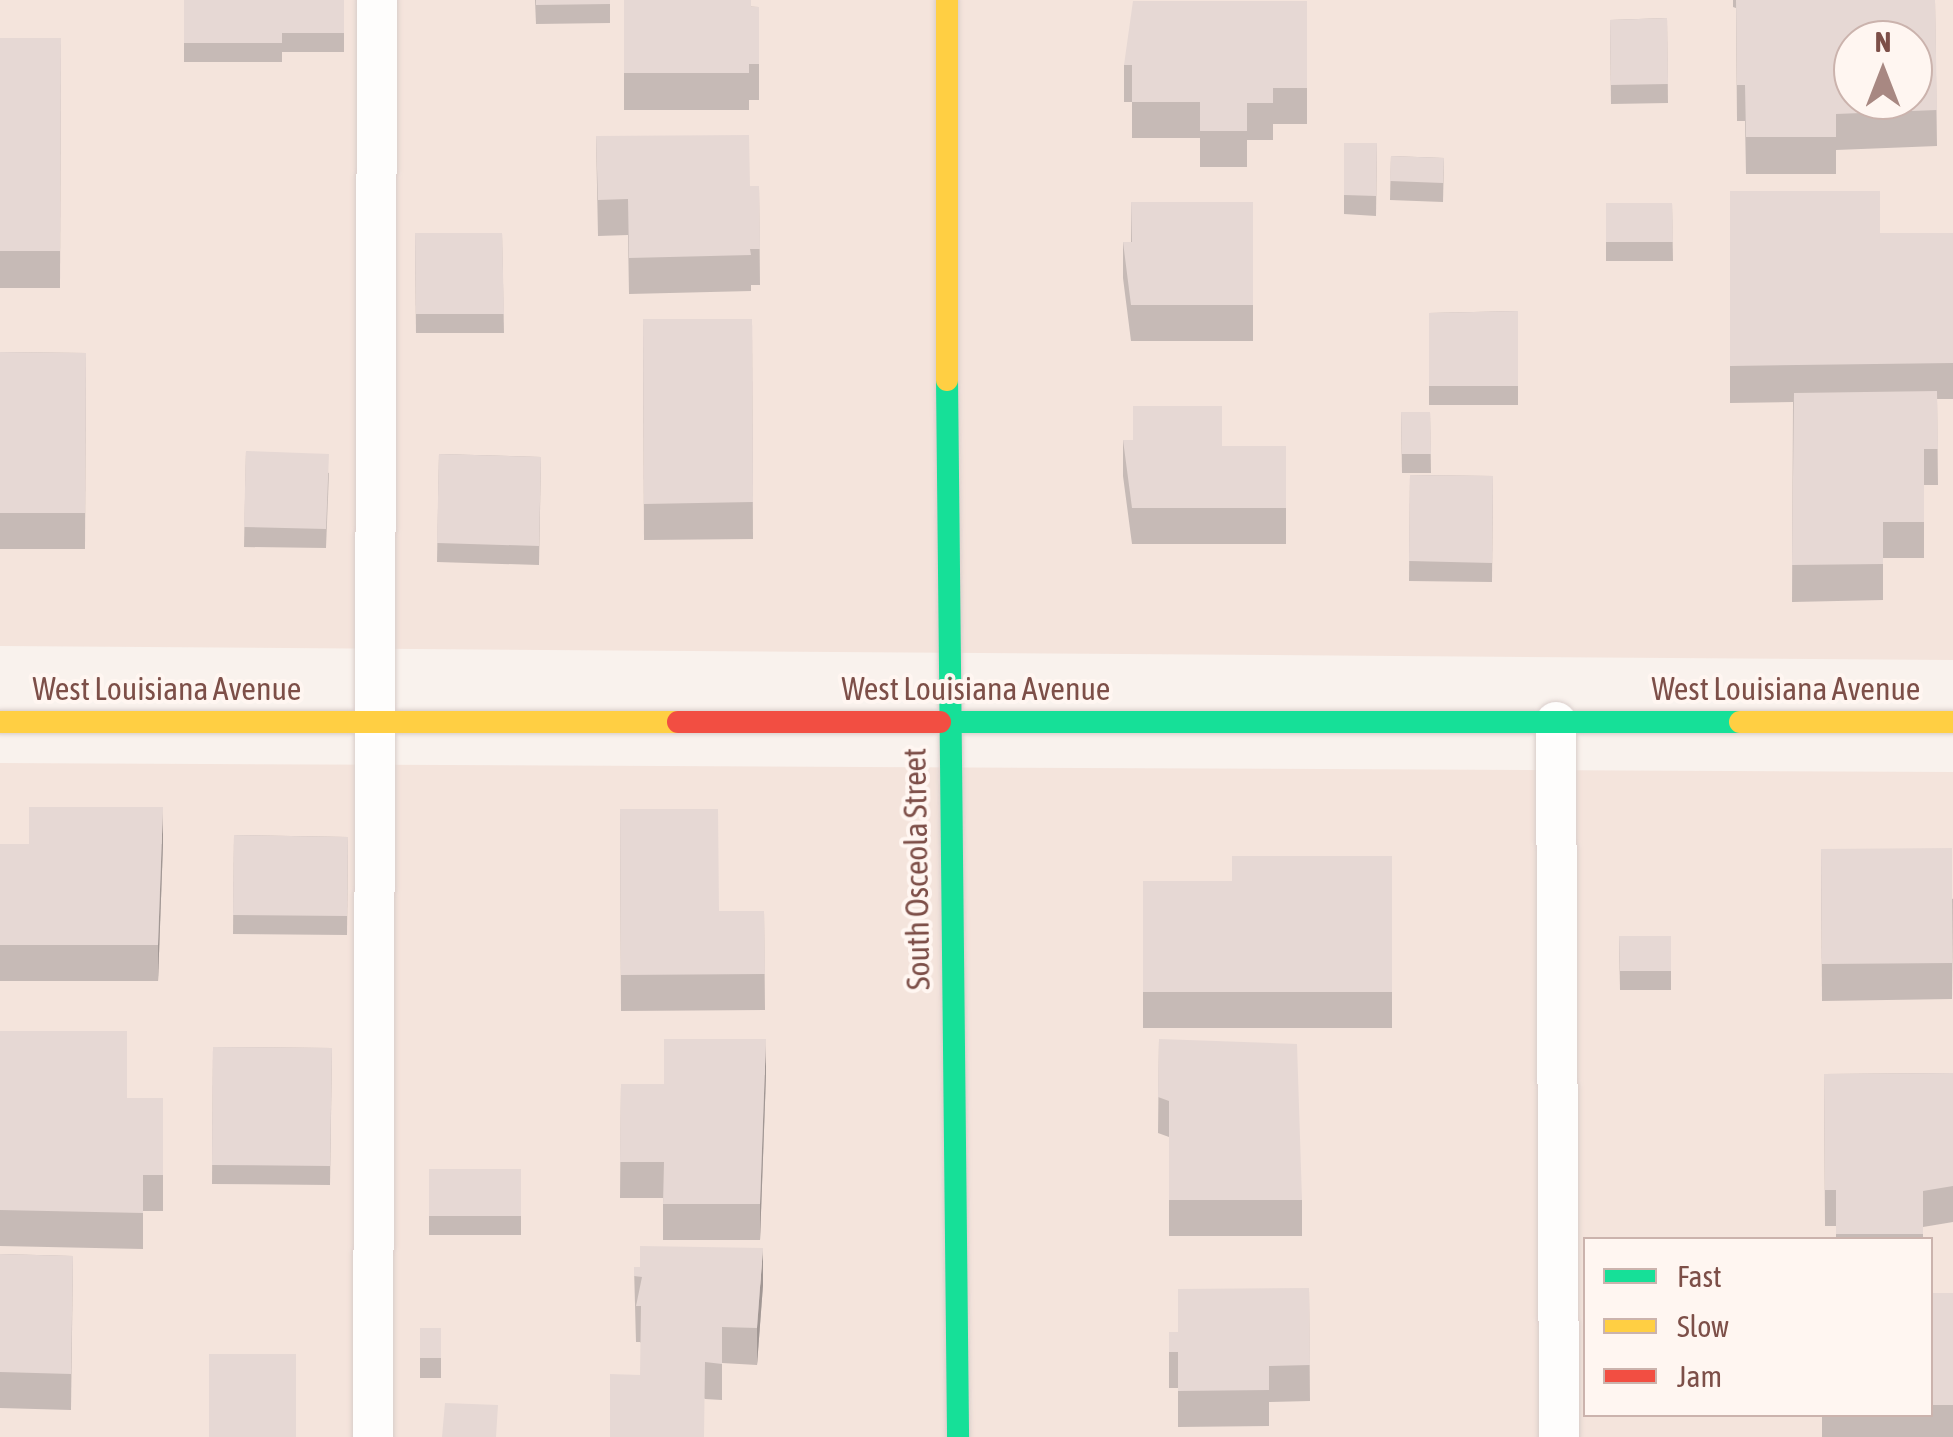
<!DOCTYPE html>
<html>
<head>
<meta charset="utf-8">
<style>
  body { margin:0 }
  #map { position:relative; width:1953px; height:1437px; overflow:hidden; background:#f9f2ed; font-family:"Asap Condensed",sans-serif }
  div>[style] { position:absolute }
  [style*='--x'] { left:calc(var(--x)*1px); top:calc(var(--y)*1px); width:calc(var(--w)*1px); rotate:calc(var(--a)*1deg) }
  .residential>* { inset:0; background:#f4e4dc }
  .roads { filter:drop-shadow(0 0 2px #d9cdca) drop-shadow(0 0 2px #d9cdca) }
  .lane>* { height:40px; margin:-20px; padding:0 20px; transform-origin:20px; border-radius:20px; background:#fefdfc }
  .fast>* { height:22px; margin:-11px; padding:0 11px; transform-origin:11px; border-radius:11px; background:#16e098 }
  .slow>* { height:22px; margin:-11px; padding:0 11px; transform-origin:11px; border-radius:11px; background:#ffcf43 }
  .jam>* { height:22px; margin:-11px; padding:0 11px; transform-origin:11px; border-radius:11px; background:#f24e42 }
  .wall>* { inset:0; background:#c6bab6 }
  .shaded-wall>* { inset:0; background:#a19794 }
  .building>* { inset:0; background:#e6d8d4 }
  span { translate:-50% -50%; white-space:nowrap; text-align:center; line-height:1.15; -webkit-text-stroke:8px #fff6f1; paint-order:stroke }
  .street-label { font-size:32px; color:#7d4f48 }
  .legend { position:absolute; left:1583px; top:1237px; width:350px; height:180px; box-sizing:border-box; background:#fff6f1; border:2px solid #cbb3ad; margin:0; padding:12px 18px; list-style:none; font-size:30px; color:#7d4f48 }
  .legend li { display:flex; align-items:center; gap:20px; height:50px }
  .legend b { width:50px; border:2px solid #cbb3ad }
  .north { position:absolute; left:1833px; top:20px; width:100px; height:100px; box-sizing:border-box; background:#fff6f1; border:2px solid #cbb3ad; border-radius:50%; rotate:0deg; font-size:28px; font-weight:700; line-height:40px; text-align:center; color:#7d4f48 }
  .north::after { content:''; display:block; margin:auto; width:35px; height:45px; background:#a88882; clip-path:polygon(50% 0,100% 100%,50% 72%,0 100%) }
</style>
</head>
<body>
<div id="map">
  <div class="residential">
    <div style="clip-path:polygon(evenodd,0 0,1953px 0,1953px 660px,0 646px,0 0,1853px 40px,1913px 40px,1913px 100px,1853px 100px,1853px 40px)"></div>
    <div style="clip-path:polygon(evenodd,0 763px,1953px 772px,1953px 1437px,0 1437px,0 763px,1586px 1240px,1930px 1240px,1930px 1414px,1586px 1414px,1586px 1240px)"></div>
  </div>
  <div class="roads">
    <div class="lane">
      <div style="--x:1556;--y:722;--w:715;--a:89.76"></div>
      <div style="--x:373;--y:1437;--w:1437;--a:-89.84"></div>
    </div>
    <div class="fast">
      <div style="--x:947;--y:380;--w:1057;--a:89.4"></div>
      <div style="--x:940;--y:722;--w:800;--a:0"></div>
    </div>
    <div class="slow">
      <div style="--x:947;--y:0;--w:380;--a:90"></div>
      <div style="--x:0;--y:722;--w:678;--a:0"></div>
      <div style="--x:1740;--y:722;--w:213;--a:0"></div>
    </div>
    <div class="jam">
      <div style="--x:678;--y:722;--w:262;--a:0"></div>
    </div>
  </div>
  <div class="wall">
    <div style="clip-path:polygon(184px 0,344px 0,344px 52px,282px 52px,282px 62px,184px 62px)"></div>
    <div style="clip-path:polygon(535px 0,610px 0,610px 23px,536px 24px)"></div>
    <div style="clip-path:polygon(624px 0,759px 7px,759px 100px,749px 100px,749px 110px,624px 110px)"></div>
    <div style="clip-path:polygon(1733px 0,1935px 0,1937px 146px,1836px 150px,1836px 174px,1746px 174px,1745px 121px,1737px 121px,1736px 8px,1733px 7px)"></div>
    <div style="clip-path:polygon(1307px 1px,1307px 124px,1273px 124px,1273px 140px,1247px 140px,1247px 167px,1200px 167px,1200px 138px,1132px 138px,1132px 102px,1124px 102px,1124px 65px)"></div>
    <div style="clip-path:polygon(1667px 18px,1668px 103px,1611px 104px,1610px 20px)"></div>
    <div style="clip-path:polygon(0 38px,61px 38px,60px 288px,0 288px)"></div>
    <div style="clip-path:polygon(596px 136px,750px 186px,759px 186px,760px 285px,751px 285px,751px 291px,629px 294px,628px 235px,598px 236px)"></div>
    <div style="clip-path:polygon(1344px 143px,1377px 143px,1376px 216px,1344px 214px)"></div>
    <div style="clip-path:polygon(1391px 156px,1444px 158px,1443px 202px,1390px 200px)"></div>
    <div style="clip-path:polygon(1730px 191px,1880px 233px,1953px 233px,1953px 399px,1937px 399px,1938px 485px,1924px 485px,1924px 558px,1883px 558px,1883px 600px,1792px 602px,1793px 402px,1730px 403px)"></div>
    <div style="clip-path:polygon(1131px 202px,1253px 202px,1253px 341px,1131px 341px,1123px 278px,1123px 242px,1131px 242px)"></div>
    <div style="clip-path:polygon(1606px 203px,1672px 203px,1673px 261px,1606px 261px)"></div>
    <div style="clip-path:polygon(415px 233px,502px 233px,504px 333px,416px 333px)"></div>
    <div style="clip-path:polygon(1518px 311px,1518px 405px,1429px 405px,1429px 313px)"></div>
    <div style="clip-path:polygon(643px 319px,752px 319px,753px 539px,644px 540px)"></div>
    <div style="clip-path:polygon(0 352px,86px 353px,85px 549px,0 549px)"></div>
    <div style="clip-path:polygon(1401px 412px,1430px 412px,1431px 473px,1402px 473px)"></div>
    <div style="clip-path:polygon(1123px 440px,1222px 446px,1286px 446px,1286px 544px,1132px 544px,1123px 476px)"></div>
    <div style="clip-path:polygon(246px 451px,329px 473px,326px 548px,244px 547px)"></div>
    <div style="clip-path:polygon(439px 454px,541px 457px,539px 565px,437px 562px)"></div>
    <div style="clip-path:polygon(1410px 475px,1493px 476px,1492px 582px,1409px 581px)"></div>
    <div style="clip-path:polygon(620px 809px,719px 911px,764px 911px,765px 1010px,621px 1011px)"></div>
    <div style="clip-path:polygon(234px 835px,348px 837px,347px 935px,233px 934px)"></div>
    <div style="clip-path:polygon(0 844px,163px 844px,158px 981px,0 981px)"></div>
    <div style="clip-path:polygon(1821px 849px,1953px 899px,1952px 999px,1822px 1001px)"></div>
    <div style="clip-path:polygon(1392px 856px,1392px 1028px,1143px 1028px,1143px 881px,1232px 881px)"></div>
    <div style="clip-path:polygon(1619px 936px,1671px 936px,1671px 990px,1620px 990px)"></div>
    <div style="clip-path:polygon(0 1031px,127px 1098px,163px 1098px,163px 1211px,143px 1211px,143px 1249px,0 1246px)"></div>
    <div style="clip-path:polygon(1159px 1039px,1302px 1200px,1302px 1236px,1169px 1236px,1169px 1137px,1158px 1133px)"></div>
    <div style="clip-path:polygon(213px 1047px,332px 1048px,330px 1185px,212px 1184px)"></div>
    <div style="clip-path:polygon(1953px 1073px,1953px 1222px,1923px 1227px,1923px 1240px,1836px 1240px,1836px 1226px,1825px 1226px,1824px 1074px)"></div>
    <div style="clip-path:polygon(766px 1075px,760px 1240px,663px 1240px,663px 1198px,620px 1198px,621px 1084px,664px 1084px)"></div>
    <div style="clip-path:polygon(429px 1169px,521px 1169px,521px 1235px,429px 1235px)"></div>
    <div style="clip-path:polygon(0 1254px,73px 1256px,71px 1410px,0 1408px)"></div>
    <div style="clip-path:polygon(634px 1267px,763px 1285px,757px 1365px,722px 1363px,722px 1400px,705px 1399px,640px 1342px,636px 1342px)"></div>
    <div style="clip-path:polygon(1309px 1288px,1310px 1401px,1269px 1402px,1269px 1426px,1178px 1427px,1178px 1388px,1169px 1388px,1169px 1332px,1178px 1332px)"></div>
    <div style="clip-path:polygon(1930px 1293px,1953px 1293px,1953px 1437px,1822px 1437px,1822px 1414px,1930px 1414px)"></div>
    <div style="clip-path:polygon(420px 1328px,441px 1328px,441px 1378px,420px 1378px)"></div>
  </div>
  <div class="shaded-wall">
    <div style="clip-path:polygon(163px 807px,163px 844px,158px 981px,158px 945px)"></div>
    <div style="clip-path:polygon(766px 1039px,766px 1075px,760px 1240px,760px 1204px)"></div>
    <div style="clip-path:polygon(763px 1248px,763px 1285px,757px 1365px,757px 1328px)"></div>
  </div>
  <div class="building">
    <div style="clip-path:polygon(184px 0,344px 0,344px 33px,282px 33px,282px 43px,184px 43px)"></div>
    <div style="clip-path:polygon(536px 0,610px 0,610px 4px,536px 5px)"></div>
    <div style="clip-path:polygon(624px 0,751px 0,751px 7px,759px 7px,759px 64px,749px 64px,749px 73px,624px 73px)"></div>
    <div style="clip-path:polygon(evenodd,1736px 0,1935px 0,1937px 110px,1836px 114px,1836px 137px,1746px 137px,1745px 85px,1737px 85px,1736px 0,1853px 40px,1913px 40px,1913px 100px,1853px 100px,1853px 40px)"></div>
    <div style="clip-path:polygon(1133px 1px,1307px 1px,1307px 88px,1273px 88px,1273px 103px,1247px 103px,1247px 131px,1200px 131px,1200px 102px,1132px 102px,1132px 65px,1124px 65px)"></div>
    <div style="clip-path:polygon(1667px 18px,1668px 84px,1611px 85px,1610px 20px)"></div>
    <div style="clip-path:polygon(0 38px,61px 38px,60px 251px,0 251px)"></div>
    <div style="clip-path:polygon(749px 135px,750px 186px,759px 186px,760px 249px,750px 249px,751px 255px,629px 258px,628px 199px,598px 200px,596px 136px)"></div>
    <div style="clip-path:polygon(1344px 143px,1377px 143px,1376px 196px,1344px 195px)"></div>
    <div style="clip-path:polygon(1391px 156px,1444px 158px,1443px 183px,1390px 181px)"></div>
    <div style="clip-path:polygon(1730px 191px,1880px 191px,1880px 233px,1953px 233px,1953px 363px,1730px 366px)"></div>
    <div style="clip-path:polygon(1131px 202px,1253px 202px,1253px 305px,1131px 305px,1123px 242px,1132px 242px)"></div>
    <div style="clip-path:polygon(1606px 203px,1672px 203px,1673px 242px,1606px 242px)"></div>
    <div style="clip-path:polygon(415px 233px,502px 233px,504px 314px,416px 314px)"></div>
    <div style="clip-path:polygon(1518px 311px,1518px 386px,1429px 386px,1429px 313px)"></div>
    <div style="clip-path:polygon(643px 319px,752px 319px,753px 502px,644px 504px)"></div>
    <div style="clip-path:polygon(0 352px,86px 353px,85px 513px,0 513px)"></div>
    <div style="clip-path:polygon(1937px 391px,1938px 449px,1924px 449px,1924px 522px,1883px 522px,1883px 564px,1792px 565px,1794px 393px)"></div>
    <div style="clip-path:polygon(1133px 406px,1222px 406px,1222px 446px,1286px 446px,1286px 508px,1132px 508px,1123px 440px,1133px 440px)"></div>
    <div style="clip-path:polygon(1401px 412px,1430px 412px,1431px 454px,1402px 454px)"></div>
    <div style="clip-path:polygon(246px 451px,329px 454px,326px 529px,244px 527px)"></div>
    <div style="clip-path:polygon(439px 454px,541px 457px,539px 546px,437px 543px)"></div>
    <div style="clip-path:polygon(1410px 475px,1493px 476px,1492px 563px,1409px 561px)"></div>
    <div style="clip-path:polygon(29px 807px,163px 807px,158px 945px,0 945px,0 844px,29px 844px)"></div>
    <div style="clip-path:polygon(620px 809px,718px 809px,719px 911px,764px 911px,765px 974px,621px 975px)"></div>
    <div style="clip-path:polygon(234px 835px,348px 837px,347px 916px,233px 915px)"></div>
    <div style="clip-path:polygon(1952px 848px,1952px 963px,1822px 964px,1821px 849px)"></div>
    <div style="clip-path:polygon(1232px 856px,1392px 856px,1392px 992px,1143px 992px,1143px 881px,1232px 881px)"></div>
    <div style="clip-path:polygon(1619px 936px,1671px 936px,1671px 971px,1620px 971px)"></div>
    <div style="clip-path:polygon(0 1031px,127px 1031px,127px 1098px,163px 1098px,163px 1175px,143px 1175px,143px 1213px,0 1210px)"></div>
    <div style="clip-path:polygon(664px 1039px,766px 1039px,760px 1204px,663px 1204px,664px 1162px,620px 1162px,621px 1084px,664px 1084px)"></div>
    <div style="clip-path:polygon(1159px 1039px,1297px 1044px,1302px 1200px,1169px 1200px,1169px 1101px,1158px 1097px)"></div>
    <div style="clip-path:polygon(213px 1047px,332px 1048px,330px 1166px,212px 1165px)"></div>
    <div style="clip-path:polygon(1953px 1073px,1953px 1186px,1923px 1191px,1923px 1234px,1836px 1234px,1836px 1190px,1825px 1190px,1824px 1074px)"></div>
    <div style="clip-path:polygon(429px 1169px,521px 1169px,521px 1216px,429px 1216px)"></div>
    <div style="clip-path:polygon(640px 1246px,763px 1248px,757px 1328px,722px 1327px,722px 1364px,705px 1362px,704px 1437px,610px 1437px,610px 1374px,640px 1375px,641px 1306px,636px 1306px,642px 1277px,634px 1276px,634px 1267px,640px 1267px)"></div>
    <div style="clip-path:polygon(0 1254px,73px 1256px,71px 1374px,0 1372px)"></div>
    <div style="clip-path:polygon(1309px 1288px,1310px 1365px,1269px 1366px,1269px 1390px,1178px 1391px,1178px 1352px,1169px 1352px,1169px 1332px,1178px 1332px,1178px 1289px)"></div>
    <div style="clip-path:polygon(1930px 1293px,1953px 1293px,1953px 1405px,1930px 1405px)"></div>
    <div style="clip-path:polygon(420px 1328px,441px 1328px,441px 1358px,420px 1358px)"></div>
    <div style="clip-path:polygon(209px 1354px,296px 1354px,296px 1437px,209px 1437px)"></div>
    <div style="clip-path:polygon(445px 1403px,498px 1405px,496px 1437px,442px 1437px)"></div>
  </div>
  <div class="street-label">
    <span style="left:167px;top:689px">West Louisiana Avenue</span>
    <span style="left:976px;top:689px">West Louisiana Avenue</span>
    <span style="left:1786px;top:689px">West Louisiana Avenue</span>
    <span style="left:917px;top:869px;rotate:-91deg">South Osceola Street</span>
  </div>
  <ul class="legend">
  <li><b style="height:12px;background:#16e098"></b>Fast</li>
  <li><b style="height:12px;background:#ffcf43"></b>Slow</li>
  <li><b style="height:12px;background:#f24e42"></b>Jam</li>
  </ul>
  <div class="north">N</div>
</div>
</body>
</html>
